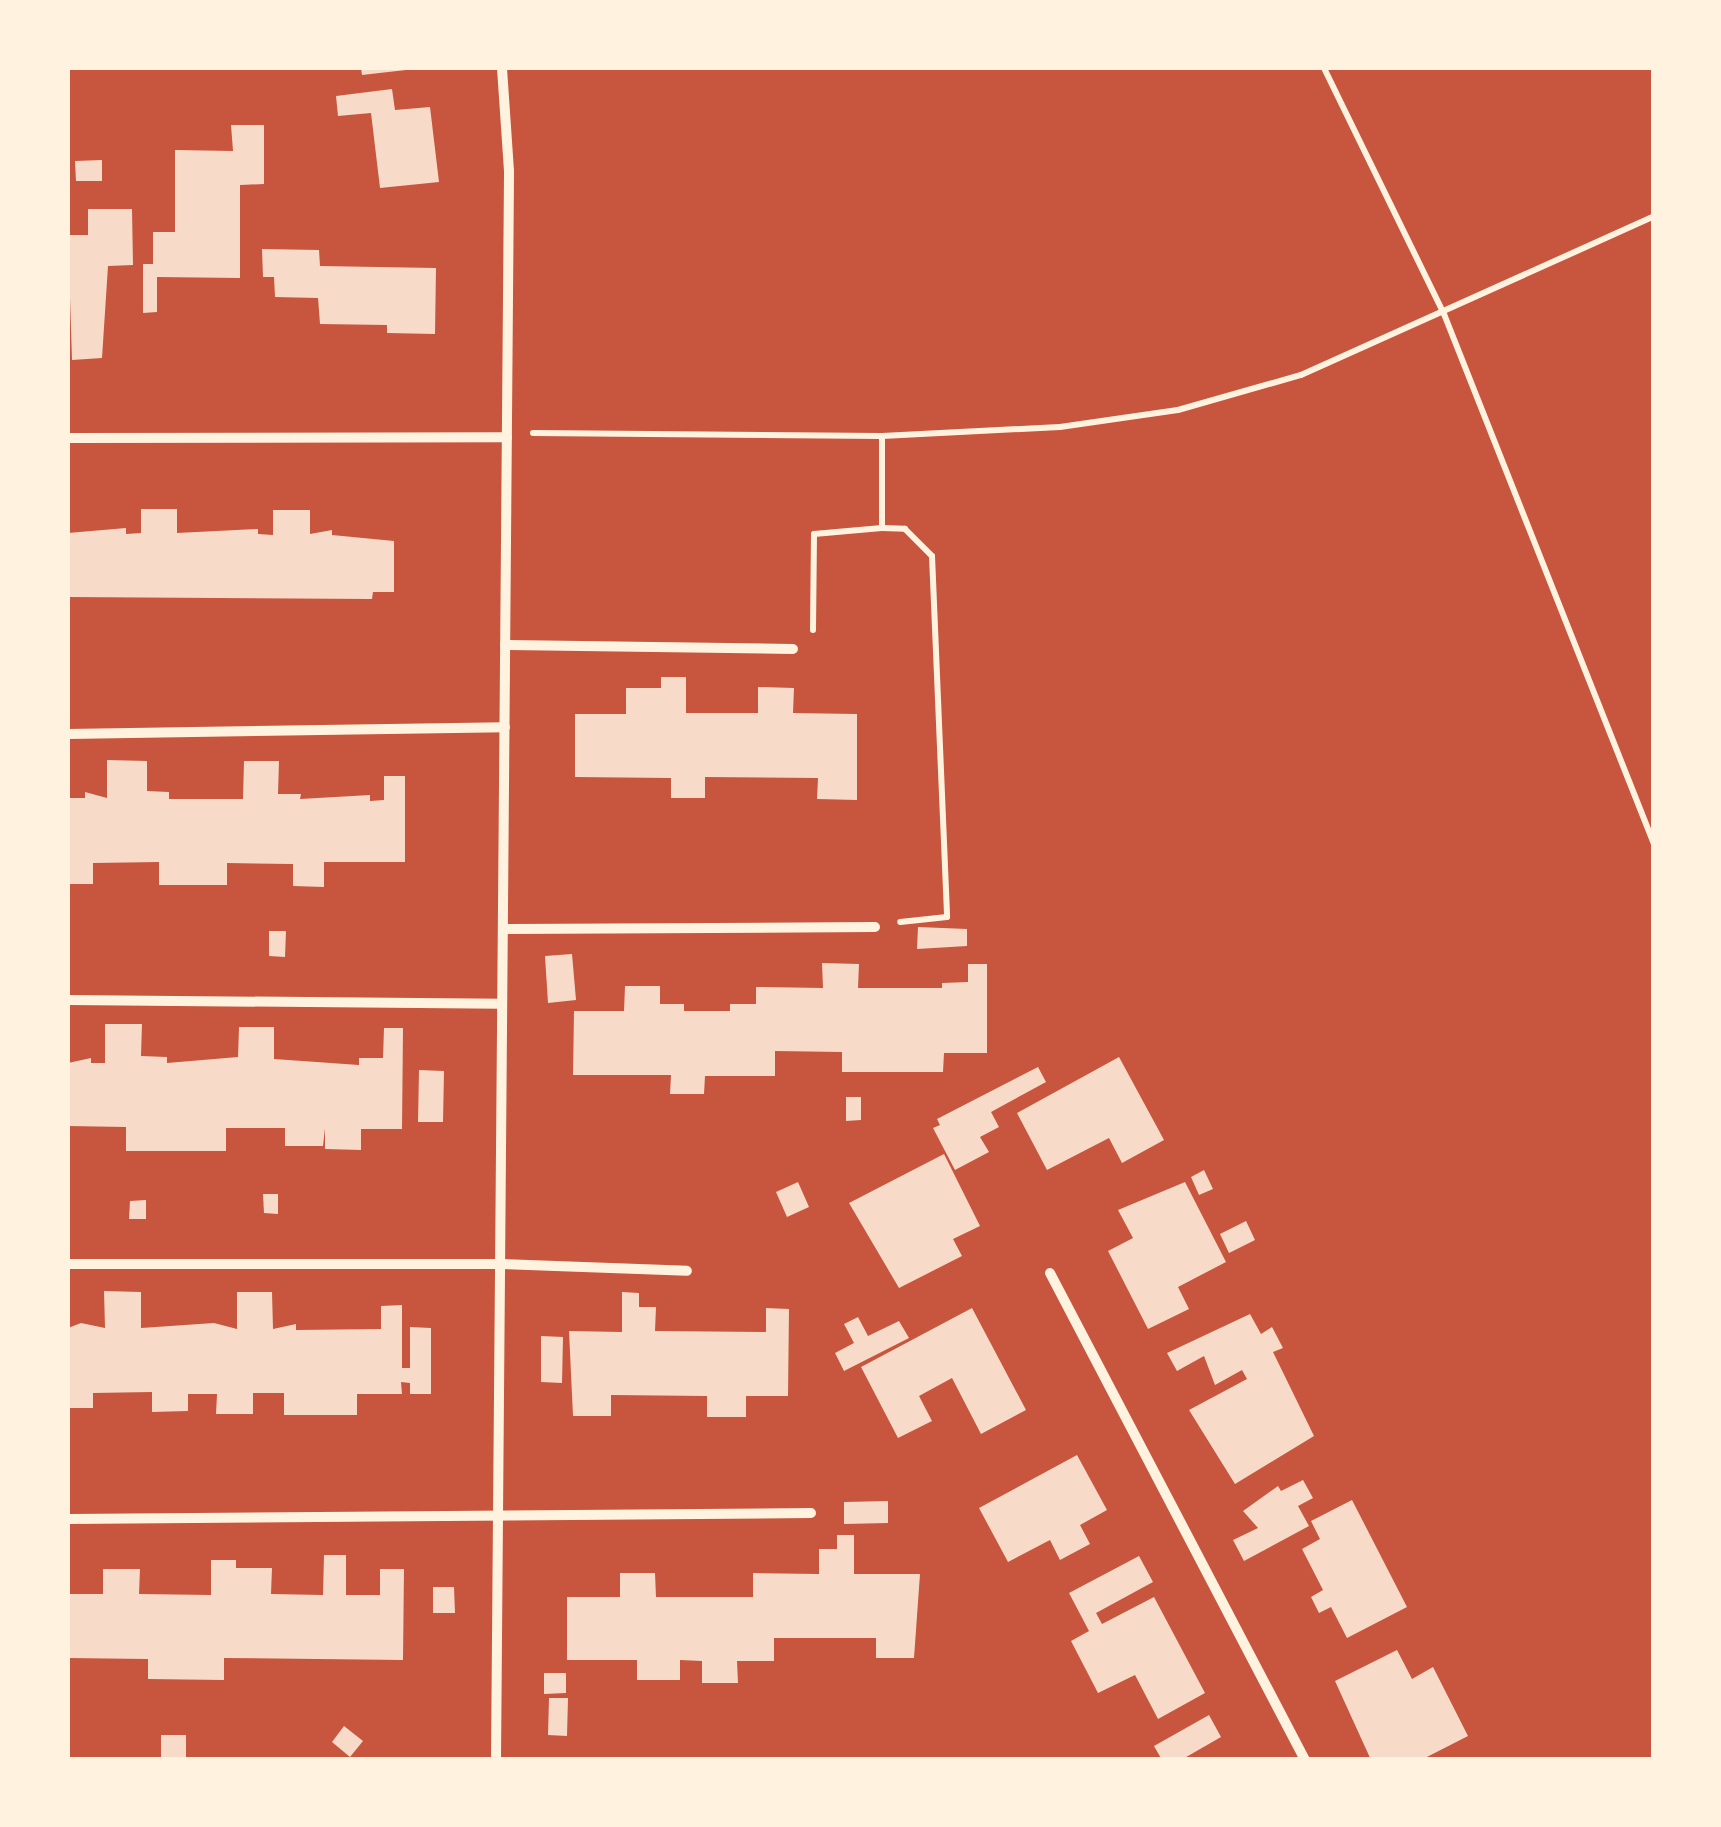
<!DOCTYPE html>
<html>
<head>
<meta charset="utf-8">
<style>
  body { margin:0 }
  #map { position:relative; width:1721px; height:1827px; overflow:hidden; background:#c8553d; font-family:Overpass,sans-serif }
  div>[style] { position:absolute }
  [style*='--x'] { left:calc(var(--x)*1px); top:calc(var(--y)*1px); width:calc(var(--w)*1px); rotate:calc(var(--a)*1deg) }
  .building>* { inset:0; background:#f7dbc8 }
  .path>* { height:6px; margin:-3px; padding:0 3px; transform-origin:3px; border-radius:3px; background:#fff3e0 }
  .minor>* { height:10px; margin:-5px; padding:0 5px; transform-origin:5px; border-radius:5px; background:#fff3e0 }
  span { translate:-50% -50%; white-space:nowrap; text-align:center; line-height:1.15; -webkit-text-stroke:10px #fff3e0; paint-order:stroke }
  .frame { position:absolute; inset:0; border:70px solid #fff3e0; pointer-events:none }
</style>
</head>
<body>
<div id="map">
  <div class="building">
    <div style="clip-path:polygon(361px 68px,406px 68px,406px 70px,362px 75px)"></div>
    <div style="clip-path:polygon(392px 89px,395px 110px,430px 107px,439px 182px,380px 188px,371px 113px,338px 116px,336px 96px)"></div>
    <div style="clip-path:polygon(231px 125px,264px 125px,264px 184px,240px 185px,240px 278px,157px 277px,157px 312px,143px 313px,143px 264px,153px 264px,153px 232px,175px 232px,175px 150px,233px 151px)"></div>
    <div style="clip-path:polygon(102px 160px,102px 181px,76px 181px,75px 161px)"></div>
    <div style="clip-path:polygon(88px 209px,132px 209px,133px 265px,108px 266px,102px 358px,72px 360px,68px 235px,88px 235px)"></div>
    <div style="clip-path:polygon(262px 249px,319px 250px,320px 266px,436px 268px,435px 334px,387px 333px,387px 325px,320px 324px,318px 298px,275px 297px,274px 277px,263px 277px)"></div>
    <div style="clip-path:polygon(141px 509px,177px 509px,177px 533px,258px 529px,258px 534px,273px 535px,273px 510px,310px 510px,310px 534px,332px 530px,332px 535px,394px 541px,394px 592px,373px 592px,372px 599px,68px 597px,68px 533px,126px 528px,126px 534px,141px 533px)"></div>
    <div style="clip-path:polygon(661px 677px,686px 677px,686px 713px,758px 713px,758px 687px,794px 688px,793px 713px,857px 714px,857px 800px,817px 799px,818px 778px,705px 777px,705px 798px,671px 798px,671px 778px,575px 777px,575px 714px,626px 714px,626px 688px,661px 688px)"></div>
    <div style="clip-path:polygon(107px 760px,147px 761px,147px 791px,169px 792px,169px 799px,243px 799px,244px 761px,279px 761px,278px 794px,301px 794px,300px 799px,370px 795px,370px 801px,384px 800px,384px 776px,405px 776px,405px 862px,324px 862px,324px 887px,293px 886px,293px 864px,227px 863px,227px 885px,159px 885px,159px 862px,93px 863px,93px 884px,68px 884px,68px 798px,85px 798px,85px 792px,107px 798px)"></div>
    <div style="clip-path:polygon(918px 927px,967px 929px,967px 946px,917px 949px)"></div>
    <div style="clip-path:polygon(269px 931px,286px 931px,285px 957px,269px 956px)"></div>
    <div style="clip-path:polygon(572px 954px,576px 1000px,548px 1003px,545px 956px)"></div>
    <div style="clip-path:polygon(822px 963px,859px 964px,858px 988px,942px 988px,942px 983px,968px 982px,968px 964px,987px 964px,987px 1053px,944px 1053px,943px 1072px,842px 1072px,842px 1052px,775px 1051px,775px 1076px,705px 1076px,704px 1094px,670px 1094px,671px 1075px,573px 1075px,574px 1011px,624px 1011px,625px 986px,660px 986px,660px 1004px,684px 1004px,684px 1011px,730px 1011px,730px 1004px,756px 1004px,756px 987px,823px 988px)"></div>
    <div style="clip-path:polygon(105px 1024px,142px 1024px,141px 1056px,167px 1057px,167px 1063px,238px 1057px,239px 1027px,274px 1027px,274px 1059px,359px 1065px,359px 1058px,383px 1058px,384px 1028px,403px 1028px,402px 1129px,361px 1129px,361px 1150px,325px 1149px,325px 1128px,323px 1146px,285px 1146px,285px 1128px,226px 1128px,226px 1151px,126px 1151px,126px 1127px,68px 1126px,68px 1063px,91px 1058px,91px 1063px,105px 1063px)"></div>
    <div style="clip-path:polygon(1119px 1057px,1164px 1140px,1122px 1163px,1109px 1138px,1047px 1170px,1017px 1113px)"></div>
    <div style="clip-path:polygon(1038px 1067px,1046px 1082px,991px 1112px,999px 1127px,980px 1137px,989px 1152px,955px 1170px,933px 1128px,940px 1125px,937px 1119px)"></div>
    <div style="clip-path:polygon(419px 1070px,444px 1071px,443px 1122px,418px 1122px)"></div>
    <div style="clip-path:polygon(846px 1097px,861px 1097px,861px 1120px,846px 1121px)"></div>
    <div style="clip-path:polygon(944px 1154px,980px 1226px,953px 1239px,962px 1256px,899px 1288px,849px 1203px)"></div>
    <div style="clip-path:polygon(1204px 1170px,1213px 1189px,1199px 1195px,1191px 1177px)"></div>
    <div style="clip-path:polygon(798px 1182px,809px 1207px,787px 1217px,776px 1192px)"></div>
    <div style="clip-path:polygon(1185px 1182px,1226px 1262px,1178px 1287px,1189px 1309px,1148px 1329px,1108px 1251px,1133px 1238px,1118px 1210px)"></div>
    <div style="clip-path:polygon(263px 1194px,278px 1194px,278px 1214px,264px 1213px)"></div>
    <div style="clip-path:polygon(146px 1200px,146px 1219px,129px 1219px,130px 1201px)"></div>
    <div style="clip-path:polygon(1246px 1221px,1255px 1240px,1229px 1253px,1220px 1234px)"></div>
    <div style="clip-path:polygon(104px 1291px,141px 1292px,141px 1328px,214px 1323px,237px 1329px,237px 1292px,272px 1292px,273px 1329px,296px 1324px,296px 1330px,381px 1329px,381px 1306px,402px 1305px,402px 1368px,410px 1368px,410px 1327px,431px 1328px,431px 1394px,410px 1394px,410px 1383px,401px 1382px,402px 1394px,357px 1394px,357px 1415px,284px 1415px,284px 1393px,253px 1393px,253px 1414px,216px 1414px,217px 1394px,188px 1394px,188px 1411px,152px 1412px,152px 1392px,93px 1393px,93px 1408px,68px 1408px,68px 1328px,81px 1323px,105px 1328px)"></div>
    <div style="clip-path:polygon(622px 1292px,639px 1293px,639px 1307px,656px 1307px,655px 1331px,766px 1332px,766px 1308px,789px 1309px,788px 1396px,746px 1396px,746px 1417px,707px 1417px,707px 1396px,611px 1395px,611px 1416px,573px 1416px,569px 1331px,622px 1332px)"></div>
    <div style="clip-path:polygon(972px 1308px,1026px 1410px,981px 1434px,952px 1378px,919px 1396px,932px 1421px,898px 1438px,861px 1367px)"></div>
    <div style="clip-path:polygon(1250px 1314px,1261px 1334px,1272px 1327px,1283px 1348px,1273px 1352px,1314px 1436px,1235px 1484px,1189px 1410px,1247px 1379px,1242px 1370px,1215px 1385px,1204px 1356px,1177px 1371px,1167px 1353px)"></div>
    <div style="clip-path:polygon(858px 1317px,868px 1336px,899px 1321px,909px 1338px,844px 1371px,835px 1353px,854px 1343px,844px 1324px)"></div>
    <div style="clip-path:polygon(541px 1336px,563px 1337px,562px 1383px,541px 1382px)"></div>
    <div style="clip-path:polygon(1077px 1455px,1107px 1510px,1080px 1525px,1090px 1544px,1060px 1560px,1050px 1540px,1008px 1562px,979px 1508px)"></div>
    <div style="clip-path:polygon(1303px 1480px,1313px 1498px,1298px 1506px,1309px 1526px,1244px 1561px,1233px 1540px,1258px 1528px,1243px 1511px,1278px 1486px,1281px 1491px)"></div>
    <div style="clip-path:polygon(1352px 1500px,1407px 1607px,1347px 1638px,1331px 1607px,1319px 1613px,1311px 1597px,1323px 1590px,1302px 1549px,1320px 1539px,1311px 1521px)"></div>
    <div style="clip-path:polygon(888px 1501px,888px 1523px,844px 1524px,844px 1502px)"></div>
    <div style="clip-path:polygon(837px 1535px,854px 1535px,854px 1574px,920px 1574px,914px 1658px,876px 1658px,876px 1638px,774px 1638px,774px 1661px,737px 1661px,738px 1683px,702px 1683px,702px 1661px,680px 1660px,680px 1680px,637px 1680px,637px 1660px,567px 1660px,567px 1597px,620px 1597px,620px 1573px,655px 1573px,656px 1597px,753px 1597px,753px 1573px,819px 1574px,819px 1549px,837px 1549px)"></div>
    <div style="clip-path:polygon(324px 1555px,346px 1555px,346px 1595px,380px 1595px,380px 1569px,404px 1569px,403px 1660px,224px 1658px,224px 1680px,148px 1679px,148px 1659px,68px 1658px,68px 1594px,103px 1594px,103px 1569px,140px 1569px,139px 1594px,211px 1595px,211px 1560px,236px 1560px,236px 1568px,272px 1568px,271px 1594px,323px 1595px)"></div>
    <div style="clip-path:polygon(1139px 1556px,1153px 1582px,1096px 1613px,1102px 1624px,1154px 1597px,1205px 1693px,1158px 1719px,1135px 1675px,1098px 1693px,1071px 1641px,1089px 1631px,1069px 1593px)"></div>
    <div style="clip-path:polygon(433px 1587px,454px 1587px,455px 1613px,433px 1613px)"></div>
    <div style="clip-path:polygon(1397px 1650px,1412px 1679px,1433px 1667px,1468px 1736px,1421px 1760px,1371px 1760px,1335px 1681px)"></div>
    <div style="clip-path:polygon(544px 1673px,566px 1673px,566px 1693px,544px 1694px)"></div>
    <div style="clip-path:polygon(549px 1698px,568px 1698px,567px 1736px,548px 1735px)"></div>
    <div style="clip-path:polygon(1209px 1715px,1221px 1737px,1181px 1760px,1162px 1760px,1154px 1746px)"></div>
    <div style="clip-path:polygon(344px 1726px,363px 1741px,350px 1757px,332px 1742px)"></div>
    <div style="clip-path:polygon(161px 1735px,186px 1735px,186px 1760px,161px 1760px)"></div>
  </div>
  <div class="path">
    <div style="--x:1324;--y:68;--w:274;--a:64"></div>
    <div style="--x:1444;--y:314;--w:570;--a:68.39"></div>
    <div style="--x:533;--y:433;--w:349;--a:0.5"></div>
    <div style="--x:882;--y:436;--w:178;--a:-2.9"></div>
    <div style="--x:1060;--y:427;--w:119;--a:-8.2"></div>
    <div style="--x:1178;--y:410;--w:128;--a:-15.9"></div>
    <div style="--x:1301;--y:375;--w:387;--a:-24.2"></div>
    <div style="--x:882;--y:436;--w:92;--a:90"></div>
    <div style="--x:882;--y:528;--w:23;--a:2"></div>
    <div style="--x:905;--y:529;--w:38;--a:45"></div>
    <div style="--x:932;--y:556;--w:361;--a:87.6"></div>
    <div style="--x:947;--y:917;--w:47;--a:173.9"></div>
    <div style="--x:813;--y:630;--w:96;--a:-89.4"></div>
    <div style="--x:814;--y:534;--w:68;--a:-5"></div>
  </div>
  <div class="minor">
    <div style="--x:68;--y:438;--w:439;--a:-0.1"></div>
    <div style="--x:505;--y:645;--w:288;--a:0.8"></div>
    <div style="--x:68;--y:734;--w:437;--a:-0.9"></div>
    <div style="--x:503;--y:929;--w:372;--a:-0.3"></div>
    <div style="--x:68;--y:1000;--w:433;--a:0.5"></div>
    <div style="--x:68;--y:1264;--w:432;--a:0"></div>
    <div style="--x:500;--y:1264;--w:187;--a:2.1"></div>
    <div style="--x:1050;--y:1273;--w:550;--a:62.36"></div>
    <div style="--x:68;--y:1519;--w:743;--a:-0.46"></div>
    <div style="--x:496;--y:1760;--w:1589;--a:-89.53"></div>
    <div style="--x:509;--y:171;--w:103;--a:-93.9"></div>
  </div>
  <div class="frame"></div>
</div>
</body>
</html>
